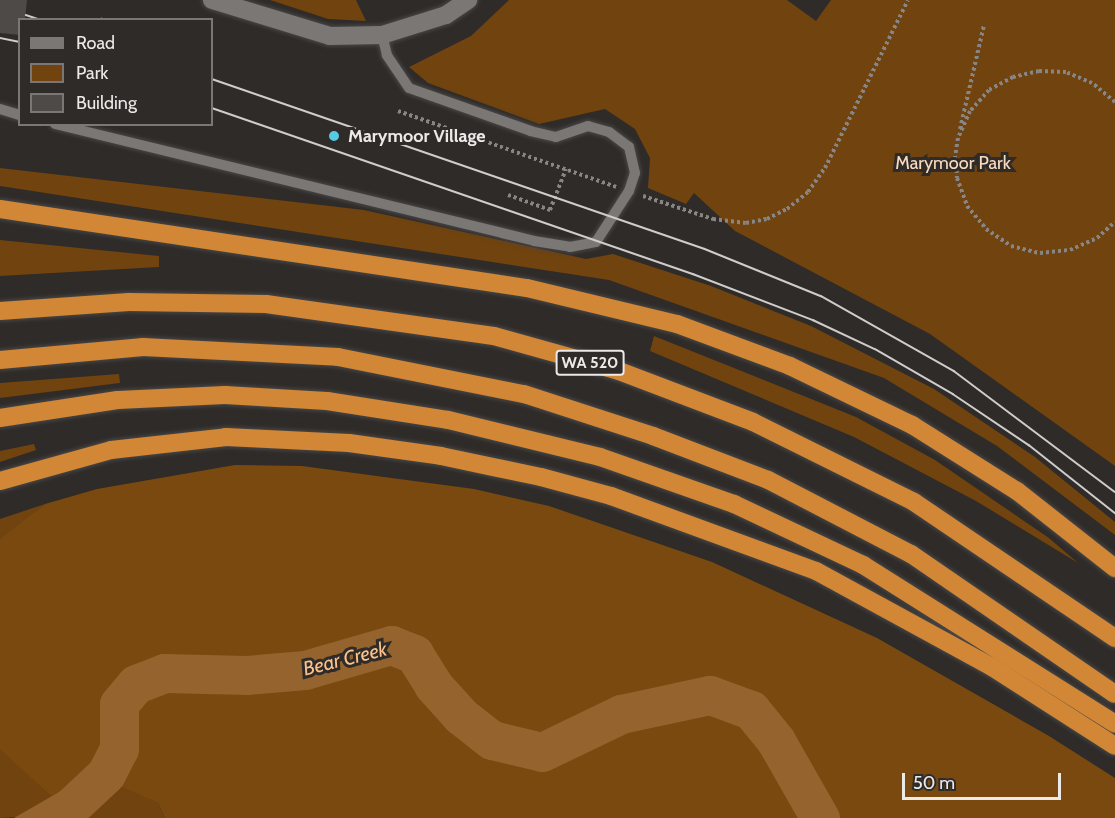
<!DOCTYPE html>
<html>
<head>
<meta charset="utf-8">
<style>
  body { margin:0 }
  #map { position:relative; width:1115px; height:818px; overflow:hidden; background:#2e2b29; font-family:Cabin,sans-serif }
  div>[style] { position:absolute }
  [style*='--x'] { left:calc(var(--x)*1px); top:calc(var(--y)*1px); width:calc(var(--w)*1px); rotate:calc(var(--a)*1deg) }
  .green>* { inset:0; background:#70430f }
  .forest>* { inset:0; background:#79490f }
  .water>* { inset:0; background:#95632e }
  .river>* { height:39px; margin:-19.5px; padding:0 19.5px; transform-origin:19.5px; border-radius:19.5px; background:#95632e }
  .building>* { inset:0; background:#4d4a48 }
  .path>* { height:4px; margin-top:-2px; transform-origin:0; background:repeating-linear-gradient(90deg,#888584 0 3px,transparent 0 6px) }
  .roads { filter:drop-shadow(0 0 2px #494746) drop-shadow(0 0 2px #494746) }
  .service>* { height:10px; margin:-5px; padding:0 5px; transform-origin:5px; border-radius:5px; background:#7a7775 }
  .tertiary>* { height:18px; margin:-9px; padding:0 9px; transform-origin:9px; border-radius:9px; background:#7a7775 }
  .motorway>* { height:18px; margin:-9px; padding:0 9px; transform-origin:9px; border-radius:9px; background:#d18735 }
  .tram>* { height:1.5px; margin:-0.75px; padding:0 0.75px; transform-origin:0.75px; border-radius:0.75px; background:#cfcccb }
  .dots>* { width:16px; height:16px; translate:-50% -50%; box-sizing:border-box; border:3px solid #2e2b29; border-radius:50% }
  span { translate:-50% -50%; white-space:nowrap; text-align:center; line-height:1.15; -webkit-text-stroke:6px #2e2b29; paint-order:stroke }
  .shield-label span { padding:2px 4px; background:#2e2b29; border:2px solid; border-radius:4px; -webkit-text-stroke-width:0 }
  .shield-label { font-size:16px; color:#eceae9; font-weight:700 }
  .poi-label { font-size:18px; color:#eceae9; font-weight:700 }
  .left { translate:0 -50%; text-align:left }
  .park-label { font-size:18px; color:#fadbc0 }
  .water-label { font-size:20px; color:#fdc289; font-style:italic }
  .legend { position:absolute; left:18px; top:18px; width:195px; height:108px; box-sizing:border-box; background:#2e2b29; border:2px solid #7a7776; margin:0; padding:8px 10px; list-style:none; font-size:18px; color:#eceae9 }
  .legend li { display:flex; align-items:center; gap:12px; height:30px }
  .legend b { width:30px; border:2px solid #7a7776 }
  .scale { position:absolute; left:902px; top:773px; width:159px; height:27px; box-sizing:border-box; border:3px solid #eceae9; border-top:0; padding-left:8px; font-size:18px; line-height:21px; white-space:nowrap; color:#eceae9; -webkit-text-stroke:4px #2e2b29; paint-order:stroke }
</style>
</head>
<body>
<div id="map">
  <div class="green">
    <div style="clip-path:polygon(270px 0,356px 0,366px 21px,328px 19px)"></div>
    <div style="clip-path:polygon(509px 0,787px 0,816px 21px,831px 0,1115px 0,1115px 466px,930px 334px,735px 231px,694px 193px,686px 204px,648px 188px,650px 158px,635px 129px,605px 109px,539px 124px,428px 83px,409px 67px,471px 36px)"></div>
    <div style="clip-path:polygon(0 168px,364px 210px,586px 259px,613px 254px,711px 286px,811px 326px,934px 389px,1035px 457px,1115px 522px,1115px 535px,997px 446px,884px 378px,609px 280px,0 186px)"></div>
    <div style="clip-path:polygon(0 240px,159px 256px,159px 267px,0 276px)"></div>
    <div style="clip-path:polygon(654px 336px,856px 417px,935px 460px,1049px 538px,1078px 563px,976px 501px,854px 437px,650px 351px)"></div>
    <div style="clip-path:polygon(119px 374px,120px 383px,0 398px,0 383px)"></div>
    <div style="clip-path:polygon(34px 444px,36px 450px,0 462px,0 451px)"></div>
    <div style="clip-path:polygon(45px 504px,7px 535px,0 539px,0 519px)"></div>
    <div style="clip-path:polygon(0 749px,4px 750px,52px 797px,20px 817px,0 818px)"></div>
    <div style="clip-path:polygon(115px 781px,158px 803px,165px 818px,85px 818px)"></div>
  </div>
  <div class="forest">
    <div style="clip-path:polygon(235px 465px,302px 466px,474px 489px,549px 506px,712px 562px,877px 638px,1049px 736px,1115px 778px,1115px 818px,165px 818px,158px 803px,92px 773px,52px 797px,0 749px,0 539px,45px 504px,97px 489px)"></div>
  </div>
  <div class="water">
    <div style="clip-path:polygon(92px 773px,115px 781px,85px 818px,14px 818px)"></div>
  </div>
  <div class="river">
    <div style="--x:59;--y:818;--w:64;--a:-43.1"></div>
    <div style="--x:106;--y:774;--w:28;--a:-63"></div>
    <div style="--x:119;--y:749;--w:45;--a:-90"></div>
    <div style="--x:119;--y:704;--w:26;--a:-50"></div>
    <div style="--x:136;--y:684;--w:30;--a:-21"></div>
    <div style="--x:164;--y:673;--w:83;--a:1.4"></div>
    <div style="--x:247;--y:675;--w:58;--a:-4.9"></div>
    <div style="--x:305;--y:670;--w:90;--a:-16.2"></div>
    <div style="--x:391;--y:645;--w:25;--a:21"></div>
    <div style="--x:414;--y:654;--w:36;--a:58"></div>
    <div style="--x:433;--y:685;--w:42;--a:47.9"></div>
    <div style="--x:461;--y:716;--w:39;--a:38"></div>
    <div style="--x:492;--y:740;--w:51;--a:13.5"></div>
    <div style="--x:542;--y:752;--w:88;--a:-25.7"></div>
    <div style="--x:621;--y:714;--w:91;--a:-12.1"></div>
    <div style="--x:710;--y:695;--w:44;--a:20.1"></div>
    <div style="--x:751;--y:710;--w:40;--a:51"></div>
    <div style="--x:776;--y:741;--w:89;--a:60.3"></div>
  </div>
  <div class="building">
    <div style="clip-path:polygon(0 0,27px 0,25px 20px,20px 20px,20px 35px,0 33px)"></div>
  </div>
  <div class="path">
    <div style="--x:102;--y:20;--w:2;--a:-63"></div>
    <div style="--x:1115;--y:102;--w:30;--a:-140"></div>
    <div style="--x:1092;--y:83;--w:28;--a:-157"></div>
    <div style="--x:1066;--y:72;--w:27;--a:-178"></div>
    <div style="--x:1039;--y:71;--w:27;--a:167"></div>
    <div style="--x:1013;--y:77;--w:27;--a:152"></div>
    <div style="--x:989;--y:90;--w:28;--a:132"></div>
    <div style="--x:970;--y:111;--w:30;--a:114"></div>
    <div style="--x:958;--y:138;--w:20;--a:99"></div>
    <div style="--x:955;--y:158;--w:20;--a:84"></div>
    <div style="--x:957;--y:178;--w:30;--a:70"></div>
    <div style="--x:967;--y:206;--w:30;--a:50"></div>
    <div style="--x:986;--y:229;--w:30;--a:34"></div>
    <div style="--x:1011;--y:246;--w:30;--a:14"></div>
    <div style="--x:1040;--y:253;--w:30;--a:-6"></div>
    <div style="--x:1070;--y:250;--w:30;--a:-24"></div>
    <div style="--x:1097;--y:238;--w:24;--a:-42"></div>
    <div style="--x:398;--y:111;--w:231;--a:19.2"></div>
    <div style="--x:960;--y:129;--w:107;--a:-77"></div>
    <div style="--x:508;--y:195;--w:45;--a:19.7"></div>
    <div style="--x:550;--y:210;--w:44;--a:-68.7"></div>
    <div style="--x:643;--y:196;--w:74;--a:18.2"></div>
    <div style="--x:713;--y:219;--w:33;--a:7"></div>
    <div style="--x:746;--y:223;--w:21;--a:-11"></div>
    <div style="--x:767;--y:219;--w:22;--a:-27"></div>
    <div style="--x:787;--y:209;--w:27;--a:-39"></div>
    <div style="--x:808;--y:192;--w:29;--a:-55"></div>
    <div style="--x:825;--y:168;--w:187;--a:-63.7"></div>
  </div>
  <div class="roads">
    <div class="service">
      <div style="--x:0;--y:109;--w:21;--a:17"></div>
      <div style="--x:55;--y:124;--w:493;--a:13.7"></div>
      <div style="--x:534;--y:241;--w:36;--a:9"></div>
      <div style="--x:570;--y:247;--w:26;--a:-11"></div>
      <div style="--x:596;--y:242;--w:61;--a:-57.1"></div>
      <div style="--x:629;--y:191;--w:19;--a:-72"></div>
      <div style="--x:635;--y:173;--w:27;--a:-103"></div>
      <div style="--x:629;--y:147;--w:25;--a:-143"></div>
      <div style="--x:609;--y:132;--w:22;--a:-164"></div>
      <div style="--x:588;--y:126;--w:34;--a:161"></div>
      <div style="--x:556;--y:137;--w:26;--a:-167"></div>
      <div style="--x:531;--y:131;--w:129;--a:-160.6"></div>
      <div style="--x:409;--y:88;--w:40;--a:-124"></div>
      <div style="--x:387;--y:55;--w:21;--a:-104"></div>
    </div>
    <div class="tertiary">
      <div style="--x:212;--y:0;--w:123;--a:17"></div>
      <div style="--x:330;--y:36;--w:52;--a:-1.1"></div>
      <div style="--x:382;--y:35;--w:67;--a:-17.4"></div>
      <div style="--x:446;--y:15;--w:27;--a:-34"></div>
    </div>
    <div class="motorway">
      <div style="--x:0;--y:209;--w:533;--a:8.53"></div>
      <div style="--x:527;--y:288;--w:154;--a:13.5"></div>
      <div style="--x:677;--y:324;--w:121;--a:20.4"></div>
      <div style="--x:790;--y:366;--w:136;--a:25.8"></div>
      <div style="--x:912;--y:425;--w:124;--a:32.2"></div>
      <div style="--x:1017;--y:491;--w:125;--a:38.2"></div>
      <div style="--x:0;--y:311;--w:129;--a:-4"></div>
      <div style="--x:129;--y:302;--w:137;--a:0.8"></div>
      <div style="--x:266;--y:304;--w:230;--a:8"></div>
      <div style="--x:494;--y:336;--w:130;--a:15.6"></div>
      <div style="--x:619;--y:371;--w:143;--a:20.8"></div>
      <div style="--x:753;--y:422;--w:180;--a:26.4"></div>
      <div style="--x:914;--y:502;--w:243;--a:34.1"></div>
      <div style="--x:0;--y:360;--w:144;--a:-5.2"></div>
      <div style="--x:143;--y:347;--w:195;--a:2.9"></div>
      <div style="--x:338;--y:357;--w:190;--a:11.3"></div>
      <div style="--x:524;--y:394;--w:136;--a:18"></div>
      <div style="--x:653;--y:436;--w:123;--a:20.9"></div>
      <div style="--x:768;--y:480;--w:161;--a:27.4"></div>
      <div style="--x:911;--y:554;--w:247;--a:34.5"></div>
      <div style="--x:0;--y:418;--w:119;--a:-8.7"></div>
      <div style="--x:118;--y:400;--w:107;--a:-2.7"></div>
      <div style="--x:225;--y:395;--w:102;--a:3.4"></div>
      <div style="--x:327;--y:401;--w:122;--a:8.9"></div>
      <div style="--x:448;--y:420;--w:156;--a:13.7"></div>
      <div style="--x:600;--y:457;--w:142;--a:19.3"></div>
      <div style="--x:734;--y:504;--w:143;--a:25.3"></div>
      <div style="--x:863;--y:565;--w:298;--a:32.2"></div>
      <div style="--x:0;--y:481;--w:115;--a:-15.6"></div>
      <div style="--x:111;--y:450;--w:116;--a:-6.4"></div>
      <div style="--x:226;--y:437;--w:123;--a:2.8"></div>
      <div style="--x:349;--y:443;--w:93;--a:8"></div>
      <div style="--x:441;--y:456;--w:102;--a:11.9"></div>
      <div style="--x:541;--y:477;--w:73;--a:15.2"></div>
      <div style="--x:611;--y:496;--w:218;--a:20.1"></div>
      <div style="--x:816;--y:571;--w:200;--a:28.6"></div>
      <div style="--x:992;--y:667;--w:146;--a:32.7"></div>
    </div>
  </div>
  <div class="tram">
    <div style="--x:26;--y:15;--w:16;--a:18"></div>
    <div style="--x:0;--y:38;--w:20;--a:11"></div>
    <div style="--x:212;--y:79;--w:521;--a:19.03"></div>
    <div style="--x:705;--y:249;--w:125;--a:22.1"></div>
    <div style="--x:821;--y:296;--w:153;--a:29.4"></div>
    <div style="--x:954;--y:371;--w:201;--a:36.9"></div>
    <div style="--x:212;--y:108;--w:509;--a:19.04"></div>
    <div style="--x:693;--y:274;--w:129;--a:21"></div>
    <div style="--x:813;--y:320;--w:68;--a:25.1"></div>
    <div style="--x:875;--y:349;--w:90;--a:30"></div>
    <div style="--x:953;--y:394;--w:92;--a:33.9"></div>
    <div style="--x:1029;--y:445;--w:110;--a:38.3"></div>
  </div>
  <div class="dots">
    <div style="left:334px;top:136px;background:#57c9e2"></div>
  </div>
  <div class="shield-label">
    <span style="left:590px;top:363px">WA 520</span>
  </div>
  <div class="poi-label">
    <span class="left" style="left:348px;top:136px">Marymoor Village</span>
  </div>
  <div class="park-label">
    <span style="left:953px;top:163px">Marymoor Park</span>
  </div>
  <div class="water-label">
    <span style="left:345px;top:659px;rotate:-14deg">Bear Creek</span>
  </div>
  <ul class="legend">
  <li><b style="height:8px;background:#7a7775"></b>Road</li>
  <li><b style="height:16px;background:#70430f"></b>Park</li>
  <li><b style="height:16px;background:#4d4a48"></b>Building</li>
  </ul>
  <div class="scale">50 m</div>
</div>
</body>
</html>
